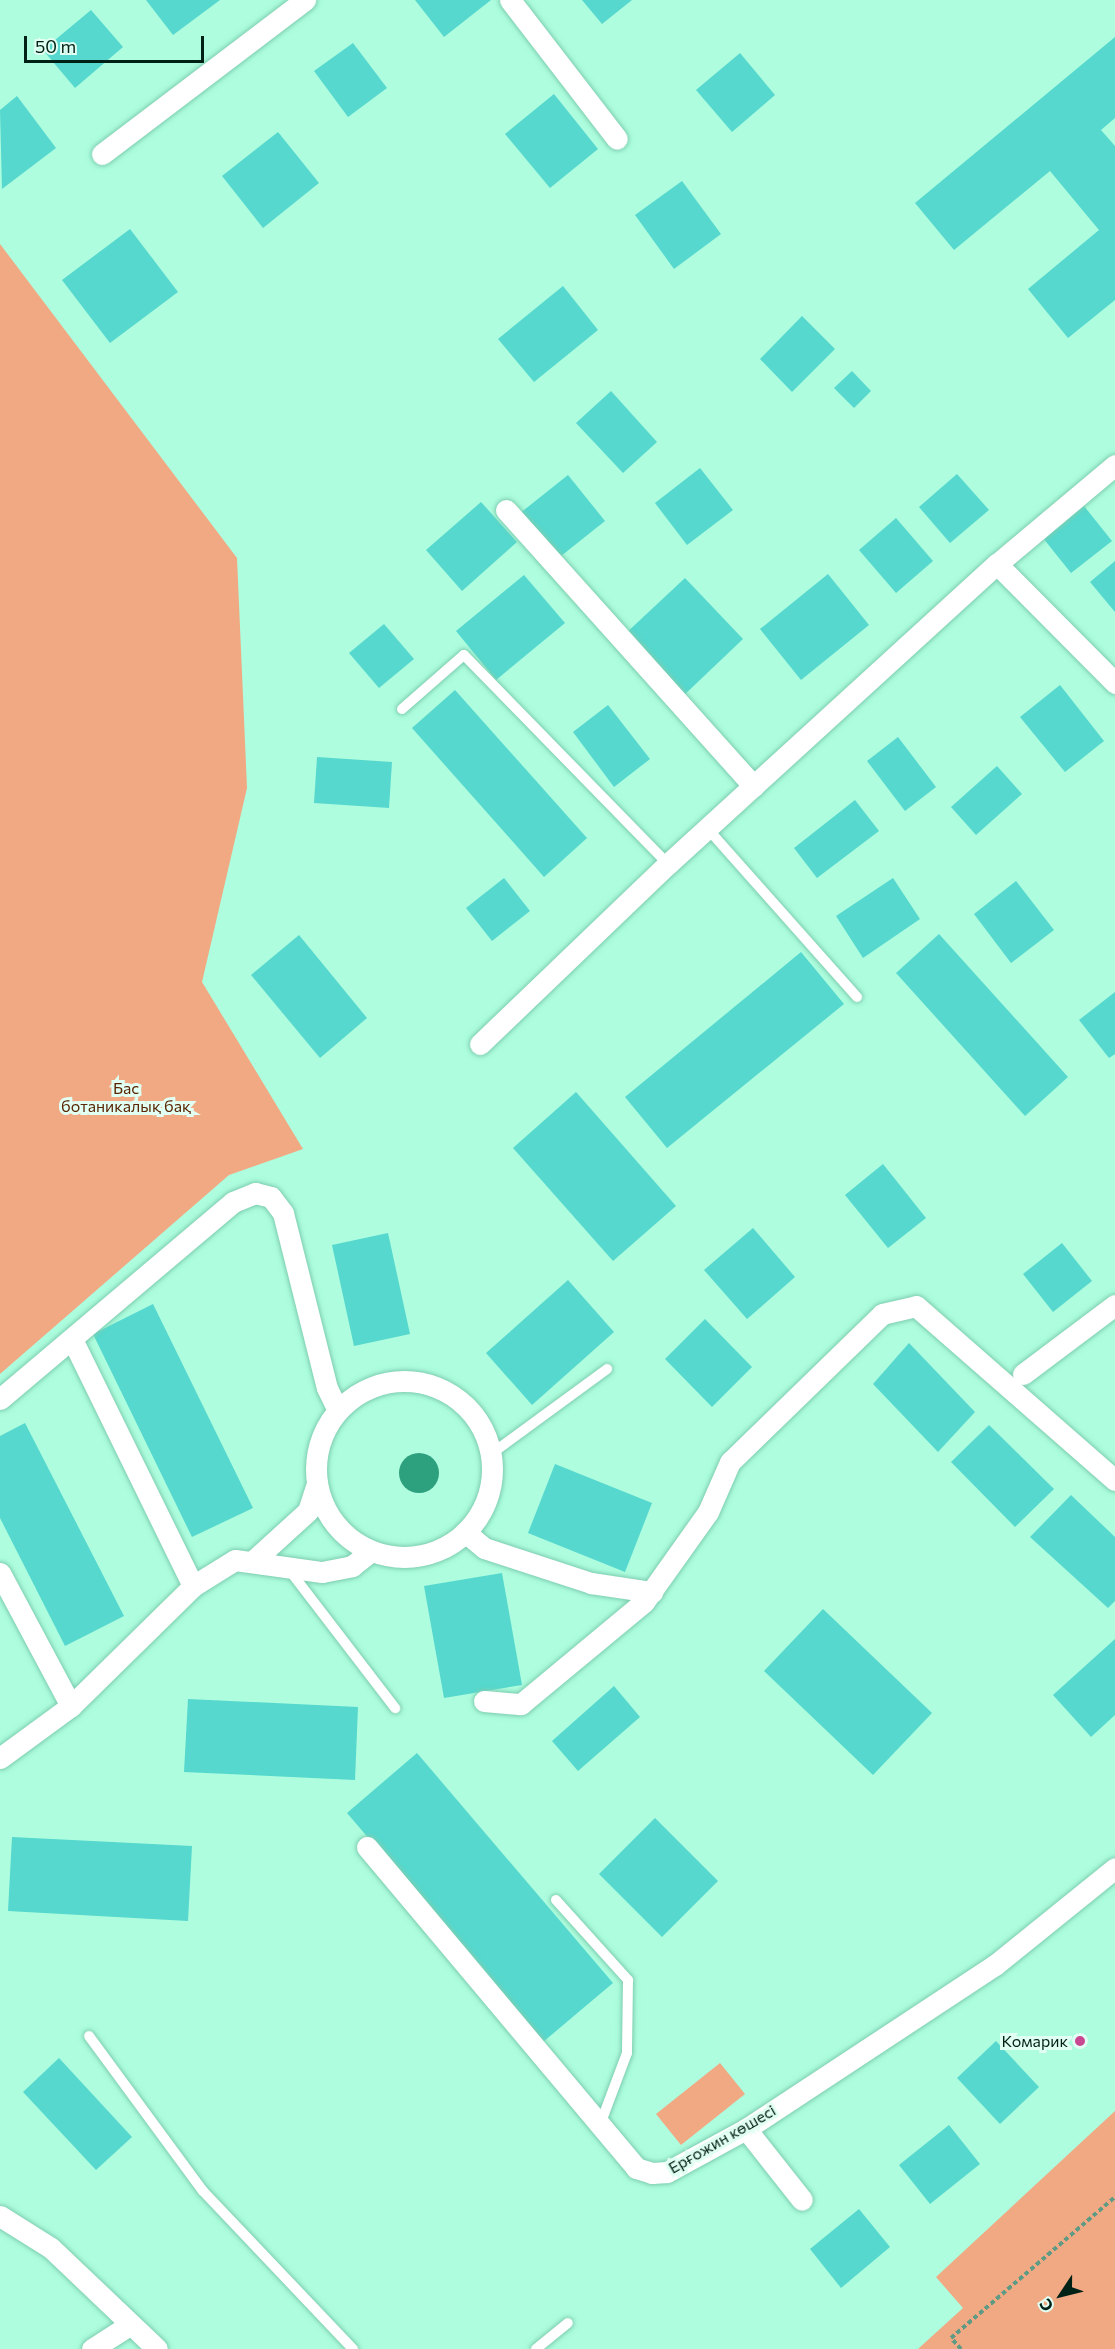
<!DOCTYPE html>
<html>
<head>
<meta charset="utf-8">
<style>
  body { margin:0 }
  #map { position:relative; width:1115px; height:2349px; overflow:hidden; background:#adfdde; font-family:Commissioner,sans-serif }
  div>[style] { position:absolute }
  [style*='--x'] { left:calc(var(--x)*1px); top:calc(var(--y)*1px); width:calc(var(--w)*1px); rotate:calc(var(--a)*1deg) }
  .green>* { inset:0; background:#f1a983 }
  .water>* { inset:0; background:#2da07e }
  .round { border-radius:50% }
  .building>* { inset:0; background:#56d8ce }
  .path>* { height:4px; margin-top:-2px; transform-origin:0; background:repeating-linear-gradient(90deg,#5f9a84 0 4.5px,transparent 0 7.5px) }
  .roads { filter:drop-shadow(0 0 2px #7ecdb0) drop-shadow(0 0 2px #7ecdb0) }
  .service>* { height:10px; margin:-5px; padding:0 5px; transform-origin:5px; border-radius:5px; background:#fff }
  .minor>* { height:21px; margin:-10.5px; padding:0 10.5px; transform-origin:10.5px; border-radius:10.5px; background:#fff }
  .minor>.ring { margin:-10.5px; padding:0; box-sizing:content-box; background:none; border:21px solid #fff; border-radius:50% }
  .dots>* { width:16px; height:16px; translate:-50% -50%; box-sizing:border-box; border:3px solid #e1fff2; border-radius:50% }
  span { translate:-50% -50%; white-space:nowrap; text-align:center; line-height:1.15; -webkit-text-stroke:6px #e1fff2; paint-order:stroke }
  .park-label { font-size:16px; color:#592605 }
  .poi-label { font-size:16px; color:#002116 }
  .right { translate:-100% -50%; text-align:right }
  .street-label { font-size:16px; color:#002116 }
  .north { position:absolute; left:1031px; top:2265px; width:60px; height:60px; -webkit-text-stroke:4px #e1fff2; paint-order:stroke; rotate:235deg; font-size:16px; font-weight:700; line-height:24px; text-align:center; color:#002116 }
  .north::after { content:''; display:block; margin:auto; width:21px; height:27px; background:#002116; clip-path:polygon(50% 0,100% 100%,50% 72%,0 100%) }
  .scale { position:absolute; left:24px; top:36px; width:180px; height:27px; box-sizing:border-box; border:3px solid #002116; border-top:0; padding-left:8px; font-size:18px; line-height:21px; white-space:nowrap; color:#002116; -webkit-text-stroke:4px #e1fff2; paint-order:stroke }
</style>
</head>
<body>
<div id="map">
  <div class="green">
    <div style="clip-path:polygon(0 244px,237px 558px,247px 788px,202px 982px,303px 1149px,229px 1175px,0 1374px)"></div>
    <div style="clip-path:polygon(720px 2063px,745px 2094px,681px 2145px,656px 2114px)"></div>
    <div style="clip-path:polygon(1115px 2111px,1115px 2349px,918px 2349px,963px 2308px,936px 2277px)"></div>
  </div>
  <div class="water">
    <div class="round" style="left:399px;top:1453px;width:40px;height:40px"></div>
  </div>
  <div class="building">
    <div style="clip-path:polygon(146px 0,220px 0,173px 35px)"></div>
    <div style="clip-path:polygon(415px 0,491px 0,444px 37px)"></div>
    <div style="clip-path:polygon(582px 0,632px 0,602px 24px)"></div>
    <div style="clip-path:polygon(91px 10px,123px 47px,75px 88px,43px 50px)"></div>
    <div style="clip-path:polygon(1115px 37px,1115px 118px,1101px 130px,1115px 146px,1115px 300px,1068px 338px,1028px 289px,1099px 230px,1050px 171px,954px 250px,915px 203px)"></div>
    <div style="clip-path:polygon(353px 43px,387px 88px,348px 117px,314px 71px)"></div>
    <div style="clip-path:polygon(740px 53px,775px 95px,732px 132px,696px 90px)"></div>
    <div style="clip-path:polygon(554px 94px,598px 149px,550px 188px,505px 134px)"></div>
    <div style="clip-path:polygon(17px 96px,56px 148px,2px 189px,0 110px)"></div>
    <div style="clip-path:polygon(278px 132px,319px 183px,263px 228px,222px 176px)"></div>
    <div style="clip-path:polygon(682px 181px,721px 234px,674px 269px,635px 215px)"></div>
    <div style="clip-path:polygon(130px 229px,178px 292px,110px 343px,62px 280px)"></div>
    <div style="clip-path:polygon(563px 286px,598px 330px,534px 382px,498px 339px)"></div>
    <div style="clip-path:polygon(802px 316px,835px 349px,792px 392px,760px 359px)"></div>
    <div style="clip-path:polygon(852px 371px,871px 391px,854px 408px,834px 388px)"></div>
    <div style="clip-path:polygon(611px 391px,657px 442px,623px 473px,576px 423px)"></div>
    <div style="clip-path:polygon(700px 468px,733px 510px,687px 545px,655px 503px)"></div>
    <div style="clip-path:polygon(957px 474px,989px 510px,950px 543px,919px 507px)"></div>
    <div style="clip-path:polygon(568px 475px,605px 521px,556px 560px,519px 514px)"></div>
    <div style="clip-path:polygon(481px 502px,517px 542px,462px 591px,426px 550px)"></div>
    <div style="clip-path:polygon(1084px 506px,1112px 541px,1071px 573px,1043px 538px)"></div>
    <div style="clip-path:polygon(896px 518px,933px 561px,896px 593px,859px 550px)"></div>
    <div style="clip-path:polygon(1115px 561px,1115px 612px,1090px 582px)"></div>
    <div style="clip-path:polygon(828px 574px,869px 625px,801px 680px,760px 629px)"></div>
    <div style="clip-path:polygon(524px 575px,565px 623px,496px 680px,456px 631px)"></div>
    <div style="clip-path:polygon(685px 578px,743px 639px,682px 697px,624px 635px)"></div>
    <div style="clip-path:polygon(384px 624px,414px 659px,379px 688px,349px 653px)"></div>
    <div style="clip-path:polygon(1060px 685px,1104px 741px,1065px 772px,1020px 717px)"></div>
    <div style="clip-path:polygon(455px 690px,587px 838px,544px 877px,412px 728px)"></div>
    <div style="clip-path:polygon(608px 705px,650px 759px,614px 787px,573px 732px)"></div>
    <div style="clip-path:polygon(898px 737px,936px 787px,905px 811px,867px 761px)"></div>
    <div style="clip-path:polygon(317px 757px,392px 762px,389px 808px,314px 803px)"></div>
    <div style="clip-path:polygon(997px 766px,1022px 794px,976px 835px,951px 807px)"></div>
    <div style="clip-path:polygon(855px 800px,879px 831px,817px 878px,794px 848px)"></div>
    <div style="clip-path:polygon(504px 878px,530px 911px,492px 941px,466px 908px)"></div>
    <div style="clip-path:polygon(893px 878px,920px 919px,863px 958px,836px 916px)"></div>
    <div style="clip-path:polygon(1016px 881px,1054px 930px,1011px 963px,974px 914px)"></div>
    <div style="clip-path:polygon(939px 934px,1068px 1077px,1025px 1116px,896px 973px)"></div>
    <div style="clip-path:polygon(299px 935px,367px 1018px,320px 1058px,251px 975px)"></div>
    <div style="clip-path:polygon(801px 952px,844px 1004px,667px 1148px,625px 1097px)"></div>
    <div style="clip-path:polygon(1115px 992px,1115px 1054px,1109px 1058px,1079px 1020px)"></div>
    <div style="clip-path:polygon(576px 1092px,676px 1206px,613px 1261px,513px 1148px)"></div>
    <div style="clip-path:polygon(883px 1164px,926px 1218px,888px 1248px,845px 1195px)"></div>
    <div style="clip-path:polygon(753px 1228px,795px 1277px,747px 1319px,704px 1270px)"></div>
    <div style="clip-path:polygon(388px 1233px,410px 1334px,354px 1346px,332px 1245px)"></div>
    <div style="clip-path:polygon(1062px 1243px,1092px 1281px,1053px 1312px,1023px 1274px)"></div>
    <div style="clip-path:polygon(568px 1280px,614px 1332px,532px 1405px,486px 1353px)"></div>
    <div style="clip-path:polygon(153px 1304px,253px 1508px,192px 1537px,93px 1334px)"></div>
    <div style="clip-path:polygon(705px 1319px,752px 1367px,712px 1407px,665px 1359px)"></div>
    <div style="clip-path:polygon(909px 1343px,975px 1412px,938px 1452px,873px 1384px)"></div>
    <div style="clip-path:polygon(25px 1423px,124px 1616px,65px 1646px,0 1518px,0 1436px)"></div>
    <div style="clip-path:polygon(989px 1425px,1054px 1489px,1015px 1527px,951px 1462px)"></div>
    <div style="clip-path:polygon(555px 1464px,652px 1503px,625px 1572px,528px 1533px)"></div>
    <div style="clip-path:polygon(1071px 1495px,1115px 1537px,1115px 1601px,1108px 1608px,1030px 1537px)"></div>
    <div style="clip-path:polygon(502px 1573px,522px 1685px,444px 1698px,424px 1586px)"></div>
    <div style="clip-path:polygon(823px 1609px,932px 1713px,873px 1775px,764px 1671px)"></div>
    <div style="clip-path:polygon(1115px 1639px,1115px 1715px,1091px 1737px,1053px 1695px)"></div>
    <div style="clip-path:polygon(614px 1686px,640px 1717px,578px 1771px,552px 1741px)"></div>
    <div style="clip-path:polygon(188px 1699px,358px 1707px,355px 1780px,184px 1772px)"></div>
    <div style="clip-path:polygon(417px 1753px,613px 1983px,543px 2042px,347px 1813px)"></div>
    <div style="clip-path:polygon(655px 1818px,718px 1881px,662px 1937px,599px 1874px)"></div>
    <div style="clip-path:polygon(12px 1837px,192px 1846px,188px 1921px,8px 1911px)"></div>
    <div style="clip-path:polygon(996px 2041px,1039px 2087px,1000px 2124px,957px 2078px)"></div>
    <div style="clip-path:polygon(59px 2058px,132px 2137px,96px 2170px,23px 2092px)"></div>
    <div style="clip-path:polygon(949px 2125px,980px 2164px,930px 2204px,899px 2165px)"></div>
    <div style="clip-path:polygon(859px 2209px,890px 2247px,841px 2288px,810px 2249px)"></div>
  </div>
  <div class="path">
    <div style="--x:961;--y:2349;--w:15;--a:-132"></div>
    <div style="--x:951;--y:2338;--w:216;--a:-40.7"></div>
  </div>
  <div class="roads">
    <div class="service">
      <div style="--x:402;--y:709;--w:82;--a:-41.1"></div>
      <div style="--x:464;--y:655;--w:292;--a:45.7"></div>
      <div style="--x:707;--y:828;--w:226;--a:48.4"></div>
      <div style="--x:491;--y:1454;--w:144;--a:-36.2"></div>
      <div style="--x:290;--y:1571;--w:173;--a:52.5"></div>
      <div style="--x:556;--y:1900;--w:108;--a:48"></div>
      <div style="--x:628;--y:1980;--w:73;--a:90.8"></div>
      <div style="--x:627;--y:2053;--w:77;--a:110.6"></div>
      <div style="--x:89;--y:2036;--w:192;--a:53.7"></div>
      <div style="--x:203;--y:2191;--w:218;--a:46.5"></div>
      <div style="--x:536;--y:2349;--w:41;--a:-39.1"></div>
    </div>
    <div class="minor">
      <div style="--x:510;--y:0;--w:175;--a:52.4"></div>
      <div style="--x:102;--y:154;--w:255;--a:-37.2"></div>
      <div style="--x:506;--y:510;--w:371;--a:48.1"></div>
      <div style="--x:997;--y:564;--w:168;--a:45.2"></div>
      <div style="--x:480;--y:1044;--w:260;--a:-43.8"></div>
      <div style="--x:668;--y:864;--w:445;--a:-42.4"></div>
      <div style="--x:997;--y:564;--w:154;--a:-40"></div>
      <div style="--x:72;--y:1339;--w:275;--a:63.9"></div>
      <div style="--x:1023;--y:1374;--w:115;--a:-36.9"></div>
      <div class="ring" style="left:316px;top:1381px;width:155px;height:155px"></div>
      <div style="--x:0;--y:1399;--w:305;--a:-40.2"></div>
      <div style="--x:233;--y:1202;--w:24;--a:-22"></div>
      <div style="--x:255;--y:1193;--w:16;--a:14"></div>
      <div style="--x:271;--y:1197;--w:20;--a:53"></div>
      <div style="--x:283;--y:1213;--w:180;--a:75.9"></div>
      <div style="--x:327;--y:1388;--w:25;--a:64"></div>
      <div style="--x:465;--y:1532;--w:25;--a:40"></div>
      <div style="--x:484;--y:1548;--w:113;--a:18.1"></div>
      <div style="--x:591;--y:1583;--w:62;--a:8.4"></div>
      <div style="--x:253;--y:1561;--w:74;--a:-42.3"></div>
      <div style="--x:308;--y:1511;--w:29;--a:-72"></div>
      <div style="--x:0;--y:1573;--w:151;--a:61.9"></div>
      <div style="--x:484;--y:1701;--w:37;--a:5"></div>
      <div style="--x:521;--y:1704;--w:160;--a:-39.7"></div>
      <div style="--x:644;--y:1602;--w:110;--a:-54.6"></div>
      <div style="--x:708;--y:1512;--w:55;--a:-66.3"></div>
      <div style="--x:730;--y:1462;--w:212;--a:-44.2"></div>
      <div style="--x:882;--y:1314;--w:35;--a:-13"></div>
      <div style="--x:916;--y:1306;--w:264;--a:41.2"></div>
      <div style="--x:0;--y:1758;--w:88;--a:-36.2"></div>
      <div style="--x:71;--y:1706;--w:171;--a:-44.5"></div>
      <div style="--x:193;--y:1586;--w:49;--a:-31.8"></div>
      <div style="--x:235;--y:1560;--w:88;--a:7.9"></div>
      <div style="--x:322;--y:1572;--w:31;--a:-11"></div>
      <div style="--x:352;--y:1566;--w:24;--a:-38"></div>
      <div style="--x:367;--y:1847;--w:419;--a:50"></div>
      <div style="--x:636;--y:2168;--w:17;--a:17"></div>
      <div style="--x:652;--y:2173;--w:15;--a:-4"></div>
      <div style="--x:667;--y:2172;--w:90;--a:-28.6"></div>
      <div style="--x:746;--y:2129;--w:298;--a:-33.4"></div>
      <div style="--x:995;--y:1965;--w:154;--a:-38.9"></div>
      <div style="--x:746;--y:2129;--w:90;--a:51.7"></div>
      <div style="--x:0;--y:2216;--w:60;--a:32.1"></div>
      <div style="--x:51;--y:2248;--w:146;--a:43.6"></div>
      <div style="--x:92;--y:2349;--w:46;--a:-32.7"></div>
    </div>
  </div>
  <div class="dots">
    <div style="left:1080px;top:2041px;background:#c94892"></div>
  </div>
  <div class="park-label">
    <span style="left:126px;top:1097px">Бас<br>ботаникалық бақ</span>
  </div>
  <div class="poi-label">
    <span class="right" style="left:1068px;top:2041px">Комарик</span>
  </div>
  <div class="street-label">
    <span style="left:722px;top:2139px;rotate:-30deg">Ерғожин көшесі</span>
  </div>
  <div class="north">С</div>
  <div class="scale">50 m</div>
</div>
</body>
</html>
